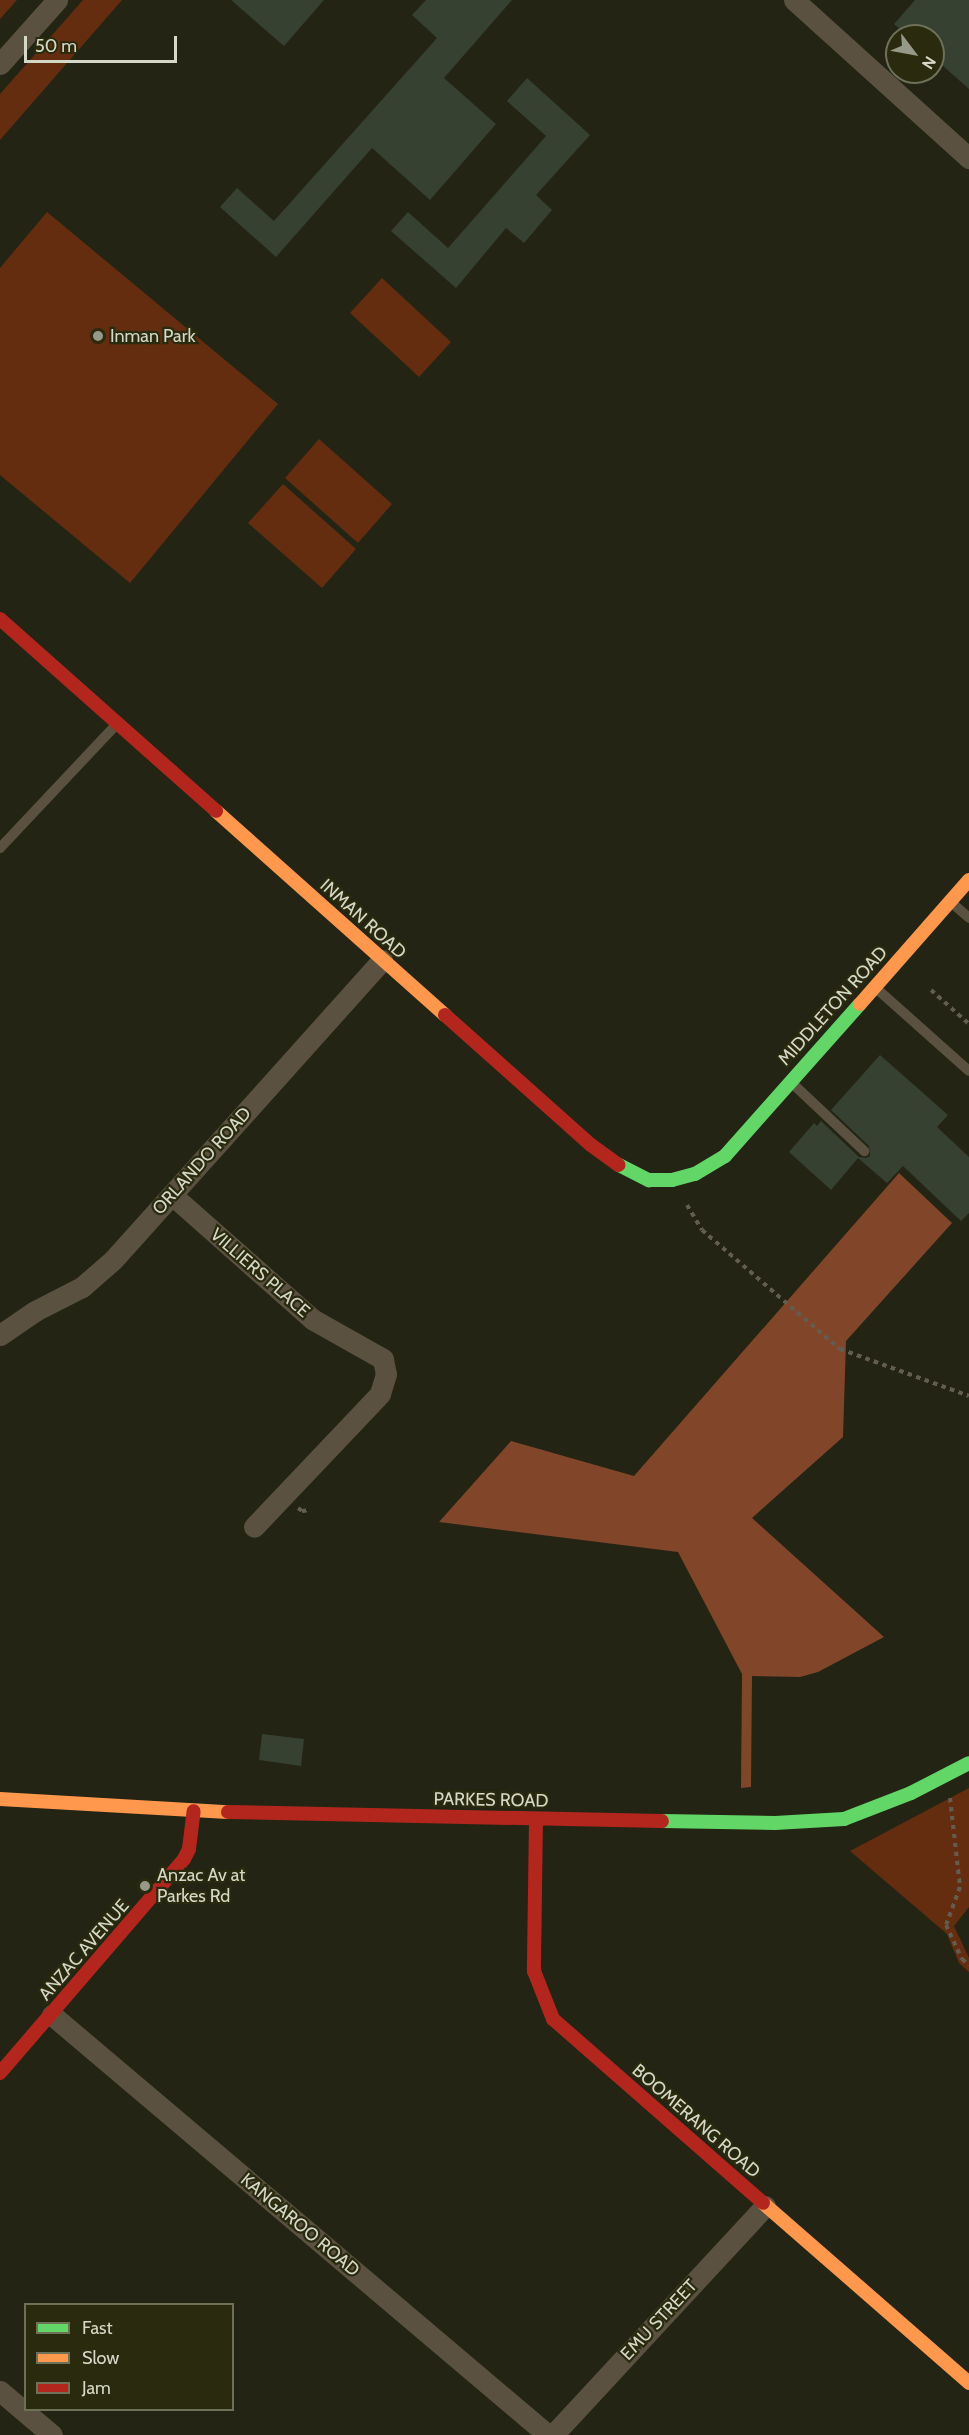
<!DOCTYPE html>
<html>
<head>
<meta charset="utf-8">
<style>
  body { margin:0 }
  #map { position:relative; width:969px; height:2435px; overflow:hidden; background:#232414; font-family:Cabin,sans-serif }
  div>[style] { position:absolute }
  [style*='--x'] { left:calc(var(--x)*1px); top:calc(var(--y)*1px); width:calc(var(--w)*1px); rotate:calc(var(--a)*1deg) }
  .green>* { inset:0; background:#652d0f }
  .forest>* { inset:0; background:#81462a }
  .building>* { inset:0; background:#364131 }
  .path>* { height:4px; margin-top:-2px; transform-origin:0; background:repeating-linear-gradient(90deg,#625d50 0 4.5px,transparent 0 9px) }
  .lane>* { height:10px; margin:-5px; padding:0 5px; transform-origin:5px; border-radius:5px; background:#5a5141 }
  .street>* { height:21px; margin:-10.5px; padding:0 10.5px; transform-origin:10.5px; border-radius:10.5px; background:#5a5141 }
  .fast>* { height:14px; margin:-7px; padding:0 7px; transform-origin:7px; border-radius:7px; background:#63d668 }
  .slow>* { height:14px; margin:-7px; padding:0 7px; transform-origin:7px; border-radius:7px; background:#ff974d }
  .jam>* { height:14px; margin:-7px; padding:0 7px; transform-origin:7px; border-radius:7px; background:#b3261e }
  .dots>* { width:16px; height:16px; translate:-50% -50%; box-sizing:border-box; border:3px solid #292a0e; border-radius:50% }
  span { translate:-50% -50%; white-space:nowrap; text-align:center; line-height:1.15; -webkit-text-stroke:4.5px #292a0e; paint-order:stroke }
  .poi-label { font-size:18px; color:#d6d8c7 }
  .left { translate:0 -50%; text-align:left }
  .street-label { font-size:18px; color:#d6d8c7 }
  .legend { position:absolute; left:24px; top:2303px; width:210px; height:108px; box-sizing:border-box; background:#292a0e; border:2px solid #6e7058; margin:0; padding:8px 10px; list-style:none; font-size:18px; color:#d6d8c7 }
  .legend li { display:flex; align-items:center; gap:12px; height:30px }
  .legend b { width:30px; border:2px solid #6e7058 }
  .north { position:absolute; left:885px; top:24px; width:60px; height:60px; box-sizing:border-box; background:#292a0e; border:2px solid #6e7058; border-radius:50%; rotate:122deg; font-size:16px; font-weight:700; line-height:24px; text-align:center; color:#d6d8c7 }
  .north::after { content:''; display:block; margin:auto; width:21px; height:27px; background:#979988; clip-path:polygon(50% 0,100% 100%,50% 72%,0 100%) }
  .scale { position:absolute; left:24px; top:36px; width:153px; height:27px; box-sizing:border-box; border:3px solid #d6d8c7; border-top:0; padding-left:8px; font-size:18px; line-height:21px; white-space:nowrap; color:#d6d8c7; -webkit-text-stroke:4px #292a0e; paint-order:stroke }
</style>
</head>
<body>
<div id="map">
  <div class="green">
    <div style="clip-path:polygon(0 0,17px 0,0 19px)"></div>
    <div style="clip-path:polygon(83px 0,122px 0,0 140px,0 94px)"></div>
    <div style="clip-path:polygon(47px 212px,278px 404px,130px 583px,0 475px,0 268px)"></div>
    <div style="clip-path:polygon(382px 278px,451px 342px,419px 377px,350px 313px)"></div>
    <div style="clip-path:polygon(319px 439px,392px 504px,358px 543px,285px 478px)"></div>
    <div style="clip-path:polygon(283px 484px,356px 549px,322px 588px,248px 523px)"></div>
    <div style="clip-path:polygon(969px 1788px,969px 1907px,954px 1926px,969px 1958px,969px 1972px,959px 1963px,947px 1934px,850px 1851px)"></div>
  </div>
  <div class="forest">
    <div style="clip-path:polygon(899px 1173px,952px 1223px,846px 1341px,843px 1437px,752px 1518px,884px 1637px,818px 1672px,800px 1677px,752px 1676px,751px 1787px,741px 1788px,742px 1674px,678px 1552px,439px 1522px,511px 1441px,634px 1476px)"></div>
  </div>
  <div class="building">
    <div style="clip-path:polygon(231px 0,324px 0,284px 46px)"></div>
    <div style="clip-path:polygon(426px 0,512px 0,444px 78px,496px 124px,430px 200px,372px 148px,276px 257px,220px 207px,237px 188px,274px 221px,437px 38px,412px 15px)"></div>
    <div style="clip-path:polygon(915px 0,969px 0,969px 89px,933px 57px,933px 36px,908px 36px,894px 24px)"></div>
    <div style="clip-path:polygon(527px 78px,590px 135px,536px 195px,552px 210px,524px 243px,506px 228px,456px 288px,391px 231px,408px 212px,448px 248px,546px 136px,507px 101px)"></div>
    <div style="clip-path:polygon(880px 1055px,948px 1115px,937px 1127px,969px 1157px,969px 1213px,961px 1221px,903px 1166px,887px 1183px,858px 1158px,831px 1190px,789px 1152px,814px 1123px,817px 1126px,821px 1121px,859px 1157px,866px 1158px,870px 1156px,869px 1146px,831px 1110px)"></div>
    <div style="clip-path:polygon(262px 1734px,304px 1739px,301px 1766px,259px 1760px)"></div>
  </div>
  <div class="path">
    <div style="--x:931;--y:990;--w:51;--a:41.8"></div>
    <div style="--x:687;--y:1205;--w:29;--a:59"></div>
    <div style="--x:702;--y:1230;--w:182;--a:40.8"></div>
    <div style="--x:840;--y:1349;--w:137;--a:20"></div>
    <div style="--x:298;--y:1508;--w:5;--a:37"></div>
    <div style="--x:302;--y:1511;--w:9;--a:-6"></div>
    <div style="--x:950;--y:1798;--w:90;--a:83.6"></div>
    <div style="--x:960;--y:1887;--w:40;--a:110.2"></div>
    <div style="--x:946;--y:1925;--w:38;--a:65"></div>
    <div style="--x:962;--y:1959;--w:9;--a:41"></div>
  </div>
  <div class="lane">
    <div style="--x:0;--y:848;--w:170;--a:-46.7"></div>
    <div style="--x:952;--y:903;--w:23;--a:41"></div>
    <div style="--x:877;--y:989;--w:123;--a:41.7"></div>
    <div style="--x:793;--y:1084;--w:98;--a:43.3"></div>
  </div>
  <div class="street">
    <div style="--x:794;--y:0;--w:236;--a:42.1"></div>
    <div style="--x:0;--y:64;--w:86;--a:-48.3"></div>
    <div style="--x:172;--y:1195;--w:187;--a:41.5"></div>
    <div style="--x:312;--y:1319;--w:81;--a:29.4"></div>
    <div style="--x:383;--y:1359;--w:15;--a:79"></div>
    <div style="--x:386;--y:1374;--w:21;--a:107"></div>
    <div style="--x:380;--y:1394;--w:183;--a:133.5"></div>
    <div style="--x:0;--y:1335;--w:42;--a:-34.4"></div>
    <div style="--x:35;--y:1311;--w:53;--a:-27.1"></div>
    <div style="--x:82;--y:1287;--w:41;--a:-41.1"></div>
    <div style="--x:113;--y:1260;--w:403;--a:-48.1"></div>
    <div style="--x:52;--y:2015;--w:650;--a:40.26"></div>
    <div style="--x:0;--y:2391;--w:68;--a:40.2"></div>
    <div style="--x:553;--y:2435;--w:312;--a:-47.2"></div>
  </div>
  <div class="fast">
    <div style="--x:619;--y:1165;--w:34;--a:27"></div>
    <div style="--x:649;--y:1180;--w:23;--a:0"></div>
    <div style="--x:672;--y:1180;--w:24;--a:-15"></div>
    <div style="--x:695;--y:1174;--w:35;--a:-31"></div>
    <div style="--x:725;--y:1156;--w:203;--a:-48.4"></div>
    <div style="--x:662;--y:1821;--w:113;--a:1"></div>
    <div style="--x:775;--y:1823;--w:69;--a:-3.3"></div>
    <div style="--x:844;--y:1819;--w:72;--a:-21.2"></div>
    <div style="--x:911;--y:1793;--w:65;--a:-27.3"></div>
  </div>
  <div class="slow">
    <div style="--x:216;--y:811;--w:307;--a:41.7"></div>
    <div style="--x:860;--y:1004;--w:165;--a:-48.7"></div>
    <div style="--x:0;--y:1799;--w:228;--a:3.3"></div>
    <div style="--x:763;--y:2203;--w:274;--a:41.1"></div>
  </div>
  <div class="jam">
    <div style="--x:0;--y:619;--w:289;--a:41.6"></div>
    <div style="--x:445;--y:1015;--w:195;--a:41.7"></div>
    <div style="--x:591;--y:1145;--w:34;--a:36"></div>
    <div style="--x:228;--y:1812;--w:434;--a:1.2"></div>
    <div style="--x:536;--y:1819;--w:152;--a:90.8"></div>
    <div style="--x:534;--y:1971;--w:52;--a:68.4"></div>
    <div style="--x:553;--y:2019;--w:279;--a:41.2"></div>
    <div style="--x:0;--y:2073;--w:282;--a:-49.3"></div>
    <div style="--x:184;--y:1859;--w:11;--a:-63"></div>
    <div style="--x:189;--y:1849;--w:38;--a:-83"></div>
  </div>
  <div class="dots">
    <div style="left:98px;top:336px;background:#979988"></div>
    <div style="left:145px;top:1886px;background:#979988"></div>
  </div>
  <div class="poi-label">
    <span class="left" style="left:110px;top:336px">Inman Park</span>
    <span class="left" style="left:157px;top:1886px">Anzac Av at<br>Parkes Rd</span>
  </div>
  <div class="street-label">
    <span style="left:363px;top:919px;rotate:42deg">INMAN ROAD</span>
    <span style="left:833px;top:1006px;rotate:-48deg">MIDDLETON ROAD</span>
    <span style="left:202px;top:1161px;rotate:-48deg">ORLANDO ROAD</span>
    <span style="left:260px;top:1273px;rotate:41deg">VILLIERS PLACE</span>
    <span style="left:491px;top:1800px;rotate:1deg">PARKES ROAD</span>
    <span style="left:84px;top:1950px;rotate:-49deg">ANZAC AVENUE</span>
    <span style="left:696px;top:2121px;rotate:41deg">BOOMERANG ROAD</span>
    <span style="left:300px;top:2225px;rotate:40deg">KANGAROO ROAD</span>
    <span style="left:659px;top:2320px;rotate:-47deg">EMU STREET</span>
  </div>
  <ul class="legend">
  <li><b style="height:8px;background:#63d668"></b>Fast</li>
  <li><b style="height:8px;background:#ff974d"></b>Slow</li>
  <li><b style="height:8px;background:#b3261e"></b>Jam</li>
  </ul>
  <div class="north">N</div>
  <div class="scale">50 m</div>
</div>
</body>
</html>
